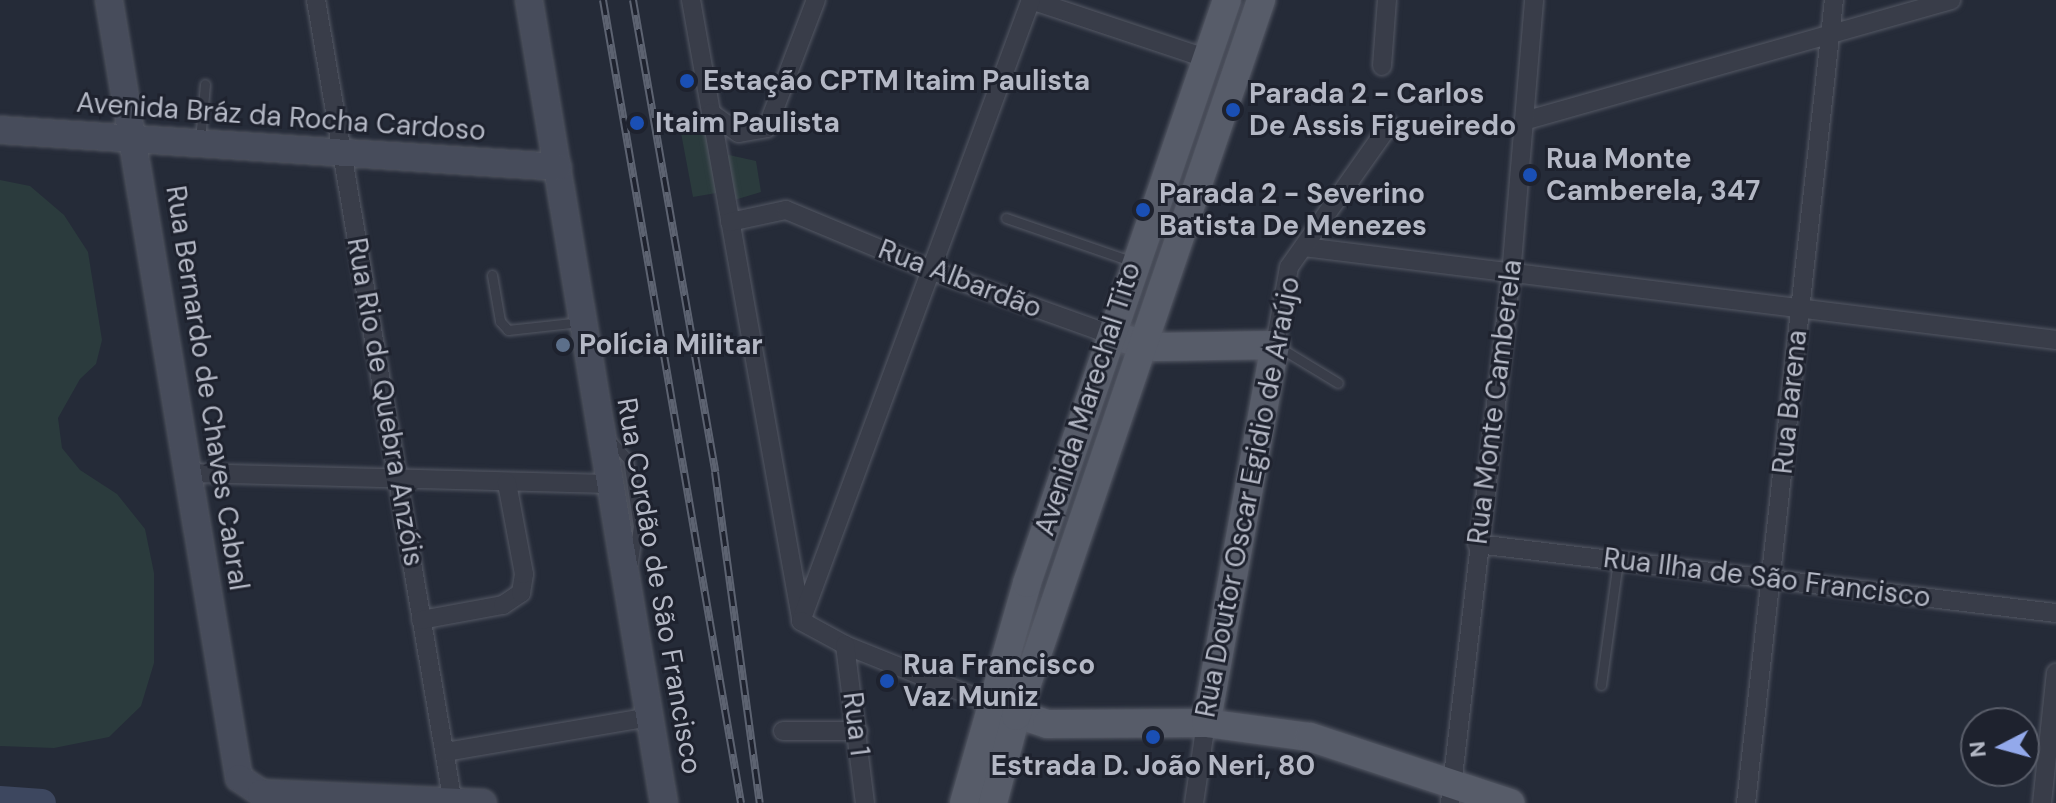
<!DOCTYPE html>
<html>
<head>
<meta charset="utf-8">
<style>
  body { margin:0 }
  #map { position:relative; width:2056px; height:803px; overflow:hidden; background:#252b38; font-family:"DM Sans",sans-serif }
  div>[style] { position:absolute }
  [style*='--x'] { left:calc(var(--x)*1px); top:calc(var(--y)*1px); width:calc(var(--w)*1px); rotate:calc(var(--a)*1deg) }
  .green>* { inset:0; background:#2b3b3d }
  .river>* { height:28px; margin:-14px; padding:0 14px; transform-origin:14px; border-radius:14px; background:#3d475f }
  .roads { filter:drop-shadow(0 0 2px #545864) drop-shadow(0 0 2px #545864) }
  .lane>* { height:9px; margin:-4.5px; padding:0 4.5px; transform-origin:4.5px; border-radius:4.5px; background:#393d49 }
  .street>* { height:18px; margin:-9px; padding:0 9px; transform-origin:9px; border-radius:9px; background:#393d49 }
  .secondary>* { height:26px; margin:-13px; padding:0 13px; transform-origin:13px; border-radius:13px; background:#474c5b }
  .primary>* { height:28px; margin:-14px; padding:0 14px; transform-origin:14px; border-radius:14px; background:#575c69 }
  .rail>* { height:8px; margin-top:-4px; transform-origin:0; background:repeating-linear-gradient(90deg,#1e222e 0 15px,#5d6371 0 30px); box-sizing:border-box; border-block:2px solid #5d6371 }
  .dots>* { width:22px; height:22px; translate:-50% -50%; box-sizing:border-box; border:4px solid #1e222e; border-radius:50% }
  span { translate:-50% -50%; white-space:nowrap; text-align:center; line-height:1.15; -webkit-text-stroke:6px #1e222e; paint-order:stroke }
  .poi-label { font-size:28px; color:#b4b8c5; font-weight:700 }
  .left { translate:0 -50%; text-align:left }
  .street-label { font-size:28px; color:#b4b8c5 }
  .north { position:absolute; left:1960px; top:707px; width:80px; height:80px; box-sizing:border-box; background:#1e222e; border:2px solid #5a5e6a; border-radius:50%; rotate:264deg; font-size:22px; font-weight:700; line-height:32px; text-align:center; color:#b4b8c5 }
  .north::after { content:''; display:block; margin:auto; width:28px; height:36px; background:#93a9eb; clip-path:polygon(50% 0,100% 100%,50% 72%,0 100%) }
</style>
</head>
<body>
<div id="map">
  <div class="green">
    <div style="clip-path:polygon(710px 116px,720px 153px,756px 161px,761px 192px,731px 201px,722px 192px,693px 197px,679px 122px)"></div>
    <div style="clip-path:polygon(0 180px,30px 186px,64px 215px,88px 252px,102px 340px,96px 364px,80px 379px,58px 418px,62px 448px,80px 470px,117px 494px,145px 529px,154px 573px,154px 663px,141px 706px,109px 737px,54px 748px,0 746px)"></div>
  </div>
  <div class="river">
    <div style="--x:0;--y:800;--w:42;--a:4.1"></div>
  </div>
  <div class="roads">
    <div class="lane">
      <div style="--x:200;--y:141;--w:57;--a:-85"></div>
      <div style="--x:1006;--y:218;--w:135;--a:19"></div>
      <div style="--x:492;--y:275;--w:47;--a:80.1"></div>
      <div style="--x:500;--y:321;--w:12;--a:48"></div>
      <div style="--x:508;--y:330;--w:72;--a:-6.3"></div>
      <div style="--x:1277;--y:346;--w:71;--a:31.2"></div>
      <div style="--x:607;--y:436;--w:31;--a:48"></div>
      <div style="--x:628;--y:459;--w:68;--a:81.5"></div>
      <div style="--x:638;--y:526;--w:37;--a:98"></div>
      <div style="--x:1601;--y:685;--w:125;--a:-82.2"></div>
    </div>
    <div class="street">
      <div style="--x:316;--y:0;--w:815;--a:80.32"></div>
      <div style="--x:691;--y:0;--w:628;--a:79.91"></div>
      <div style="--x:1031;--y:0;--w:183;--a:18.4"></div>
      <div style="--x:1382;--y:66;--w:66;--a:-85.7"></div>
      <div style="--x:711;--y:113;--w:34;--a:36"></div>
      <div style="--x:739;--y:133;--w:28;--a:-10"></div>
      <div style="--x:767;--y:128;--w:137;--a:-69.1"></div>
      <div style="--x:1524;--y:121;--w:444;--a:-15.8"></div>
      <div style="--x:730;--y:222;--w:57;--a:-12.1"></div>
      <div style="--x:786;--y:210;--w:156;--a:22.6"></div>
      <div style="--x:930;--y:270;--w:190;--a:19.7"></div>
      <div style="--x:1304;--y:247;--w:758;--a:7.05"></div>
      <div style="--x:1275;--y:345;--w:79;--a:-79.8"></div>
      <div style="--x:1289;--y:267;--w:174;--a:-54.8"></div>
      <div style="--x:190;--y:473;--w:419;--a:1.5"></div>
      <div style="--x:1477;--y:544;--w:583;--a:6.8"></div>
      <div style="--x:421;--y:620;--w:83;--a:-10.4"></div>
      <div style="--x:503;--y:605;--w:22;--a:-34"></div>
      <div style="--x:521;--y:593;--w:19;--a:-81"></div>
      <div style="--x:524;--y:574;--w:93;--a:-100.6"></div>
      <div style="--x:801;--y:621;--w:662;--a:-69.68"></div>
      <div style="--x:801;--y:621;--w:50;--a:28.6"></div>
      <div style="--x:845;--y:645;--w:155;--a:21.9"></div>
      <div style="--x:845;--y:645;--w:159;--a:82.8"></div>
      <div style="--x:783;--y:731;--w:75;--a:0"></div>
      <div style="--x:445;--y:752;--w:207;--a:-9.7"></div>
      <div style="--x:1194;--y:803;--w:81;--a:-81.5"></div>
      <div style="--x:1450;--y:803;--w:532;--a:-83.41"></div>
      <div style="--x:1511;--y:275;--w:276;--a:-85.2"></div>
      <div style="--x:1746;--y:803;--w:808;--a:-83.75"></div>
      <div style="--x:2042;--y:803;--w:131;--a:-83.9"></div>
    </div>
    <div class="secondary">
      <div style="--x:109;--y:0;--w:789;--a:80.51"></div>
      <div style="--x:239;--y:778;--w:27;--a:34"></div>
      <div style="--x:261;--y:793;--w:222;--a:2.6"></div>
      <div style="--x:529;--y:0;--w:814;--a:80.46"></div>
      <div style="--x:0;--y:130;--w:559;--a:3.79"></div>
    </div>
    <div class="primary">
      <div style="--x:1125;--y:339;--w:32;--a:14"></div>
      <div style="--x:1156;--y:347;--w:119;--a:-1"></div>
      <div style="--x:1275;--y:345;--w:384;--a:100.3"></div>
      <div style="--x:1002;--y:709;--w:47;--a:18.4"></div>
      <div style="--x:1047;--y:724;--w:159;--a:-0.4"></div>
      <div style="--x:1206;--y:723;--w:105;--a:7.7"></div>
      <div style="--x:1310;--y:737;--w:211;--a:18.3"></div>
      <div style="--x:964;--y:803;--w:229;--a:-74"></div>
      <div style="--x:1027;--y:583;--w:616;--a:-71.07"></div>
      <div style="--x:993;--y:803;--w:90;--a:-75.2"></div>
      <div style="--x:1016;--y:716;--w:757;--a:-71.11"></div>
    </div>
  </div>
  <div class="rail">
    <div style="--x:603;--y:0;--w:815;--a:80.25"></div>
    <div style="--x:633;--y:0;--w:479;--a:80.1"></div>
    <div style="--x:715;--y:472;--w:334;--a:82.3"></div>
  </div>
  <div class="dots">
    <div style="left:687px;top:81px;background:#1a4fb4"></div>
    <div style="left:1233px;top:110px;background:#1a4fb4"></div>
    <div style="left:637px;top:123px;background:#1a4fb4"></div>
    <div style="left:1530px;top:175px;background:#1a4fb4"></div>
    <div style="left:1143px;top:210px;background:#1a4fb4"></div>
    <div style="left:563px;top:345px;background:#5c6f8a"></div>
    <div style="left:887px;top:681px;background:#1a4fb4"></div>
    <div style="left:1153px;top:737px;background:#1a4fb4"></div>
  </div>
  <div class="poi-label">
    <span class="left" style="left:703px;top:81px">Estação CPTM Itaim Paulista</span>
    <span class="left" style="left:1249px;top:110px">Parada 2 - Carlos<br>De Assis Figueiredo</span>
    <span class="left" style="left:655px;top:123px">Itaim Paulista</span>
    <span class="left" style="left:1546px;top:175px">Rua Monte<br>Camberela, 347</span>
    <span class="left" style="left:1159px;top:210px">Parada 2 - Severino<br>Batista De Menezes</span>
    <span class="left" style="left:579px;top:345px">Polícia Militar</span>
    <span class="left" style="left:903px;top:681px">Rua Francisco<br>Vaz Muniz</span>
    <span style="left:1153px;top:766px">Estrada D. João Neri, 80</span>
  </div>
  <div class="street-label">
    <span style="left:281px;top:117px;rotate:4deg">Avenida Bráz da Rocha Cardoso</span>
    <span style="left:960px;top:279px;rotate:21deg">Rua Albardão</span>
    <span style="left:207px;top:388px;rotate:81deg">Rua Bernardo de Chaves Cabral</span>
    <span style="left:1088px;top:399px;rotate:-72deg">Avenida Marechal Tito</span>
    <span style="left:385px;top:402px;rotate:80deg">Rua Rio de Quebra Anzóis</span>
    <span style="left:1495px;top:402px;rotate:-83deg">Rua Monte Camberela</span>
    <span style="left:1790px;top:402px;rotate:-84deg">Rua Barena</span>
    <span style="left:1248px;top:497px;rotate:-79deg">Rua Doutor Oscar Egidio de Araújo</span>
    <span style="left:1767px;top:578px;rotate:7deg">Rua Ilha de São Francisco</span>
    <span style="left:659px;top:586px;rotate:80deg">Rua Cordão de São Francisco</span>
    <span style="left:856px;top:724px;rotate:83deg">Rua 1</span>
  </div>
  <div class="north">N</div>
</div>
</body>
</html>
